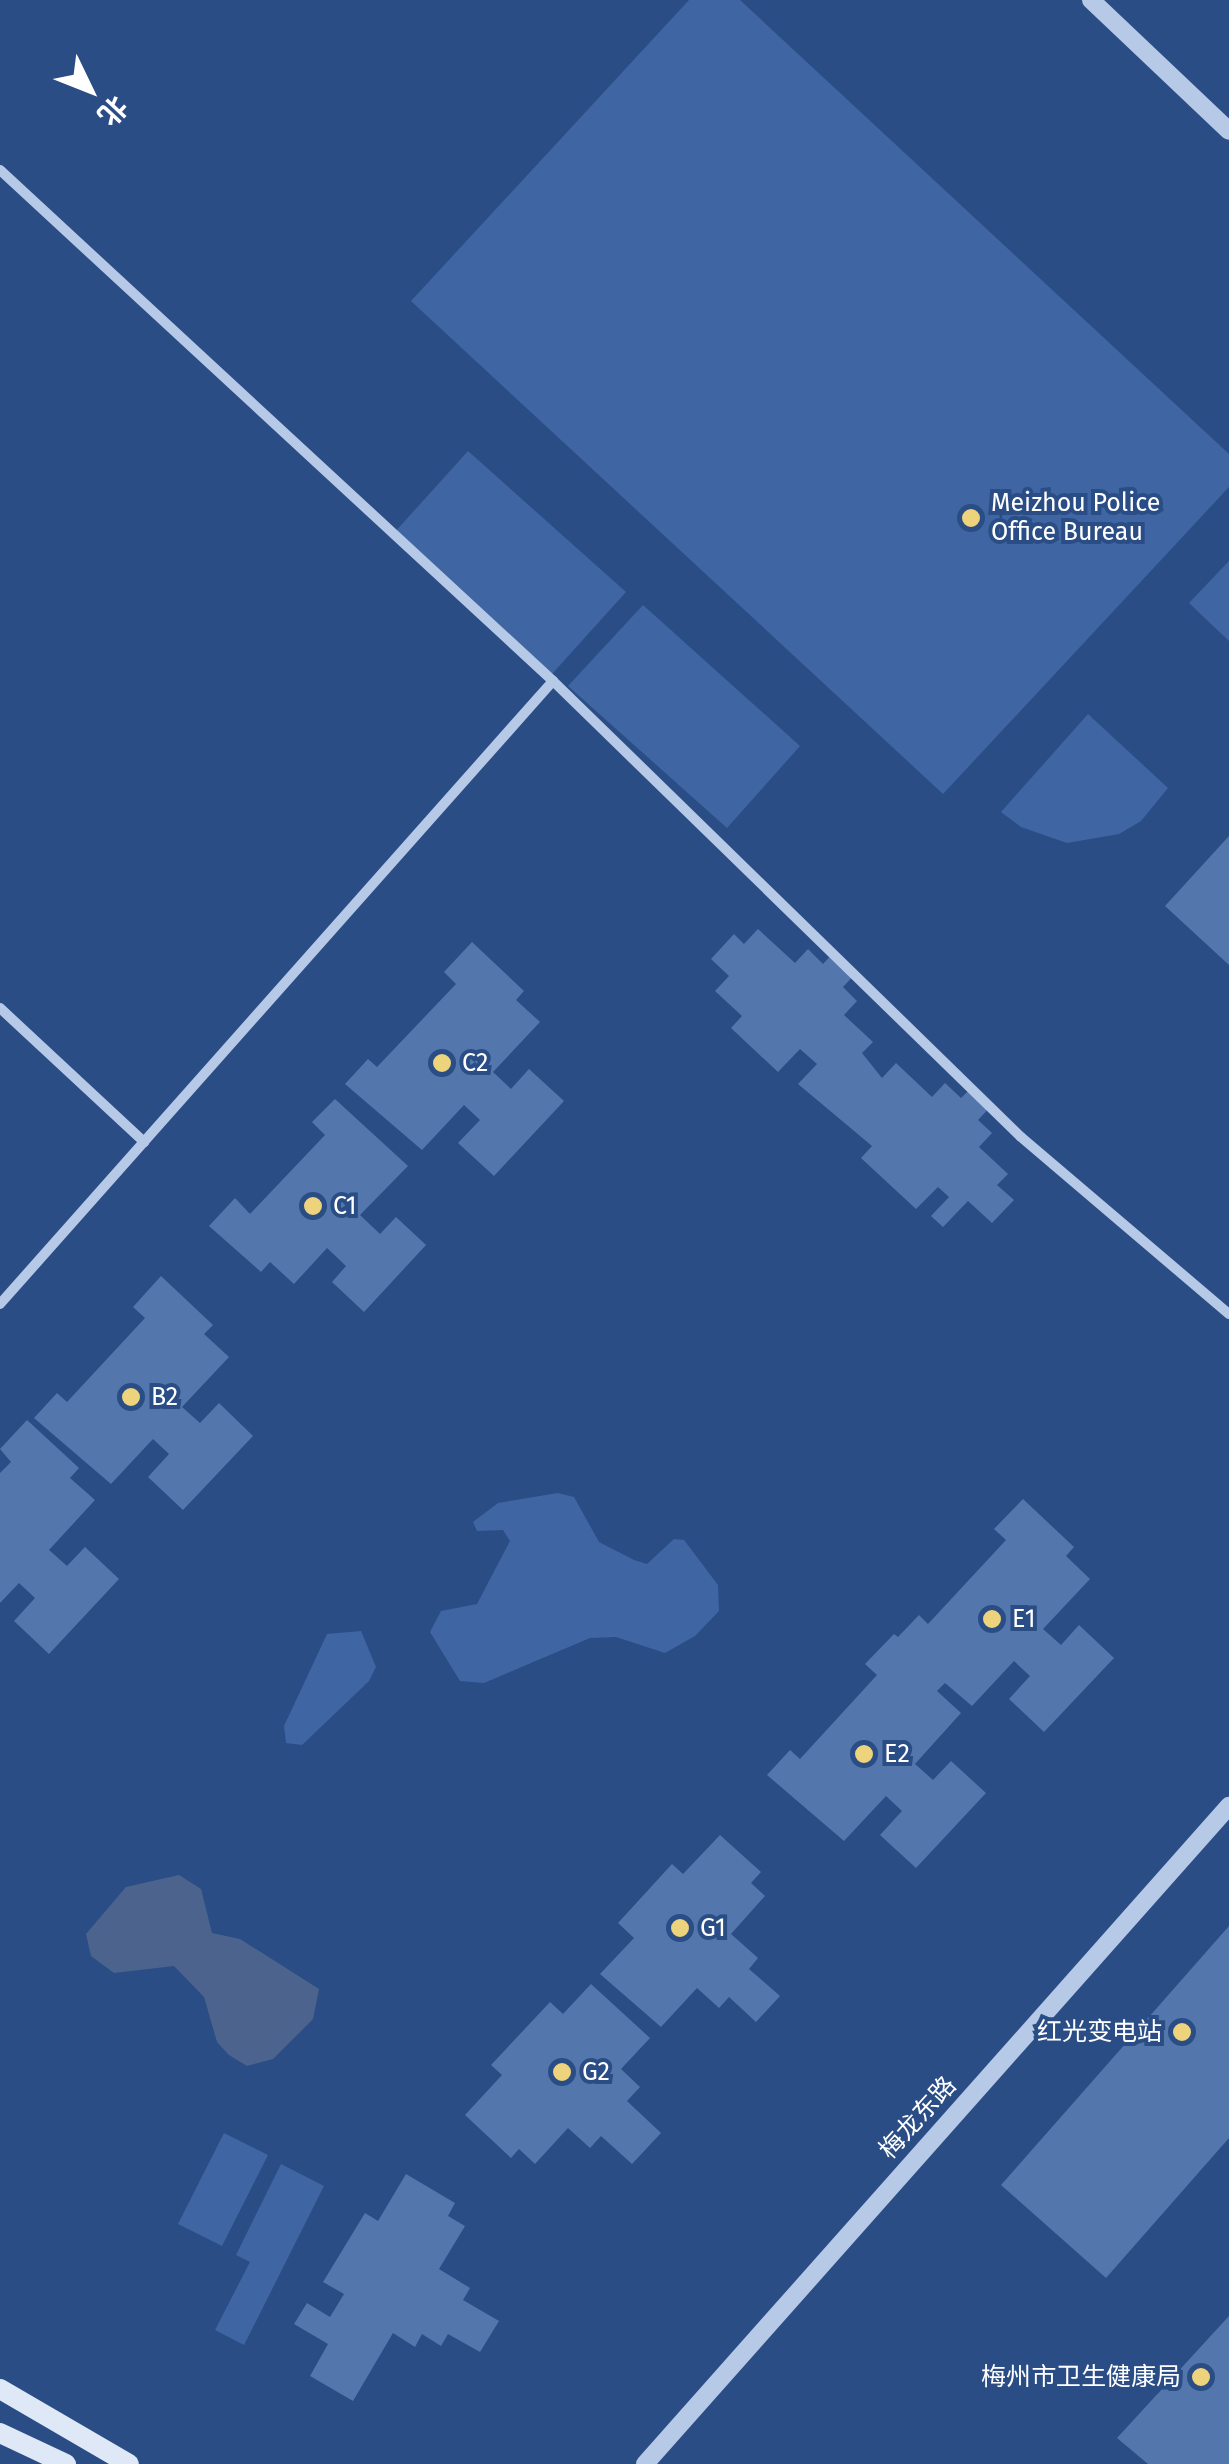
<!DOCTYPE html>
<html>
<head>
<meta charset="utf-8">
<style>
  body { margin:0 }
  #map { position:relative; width:1229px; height:2464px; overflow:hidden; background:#2a4d86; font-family:"Fira Sans","Noto Sans SC",sans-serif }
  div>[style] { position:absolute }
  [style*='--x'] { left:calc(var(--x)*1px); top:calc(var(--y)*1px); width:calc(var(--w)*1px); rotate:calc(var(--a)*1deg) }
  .green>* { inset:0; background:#3f66a2 }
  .water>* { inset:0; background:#4c648d }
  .building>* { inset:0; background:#5376ad }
  .minor>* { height:10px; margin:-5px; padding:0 5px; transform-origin:5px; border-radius:5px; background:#b6c9e7 }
  .tertiary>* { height:18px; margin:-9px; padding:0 9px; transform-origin:9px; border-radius:9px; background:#b6c9e7 }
  .secondary>* { height:20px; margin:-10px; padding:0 10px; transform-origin:10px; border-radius:10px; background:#dfe8f7 }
  .dots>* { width:28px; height:28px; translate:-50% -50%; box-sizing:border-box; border:5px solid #2a4d86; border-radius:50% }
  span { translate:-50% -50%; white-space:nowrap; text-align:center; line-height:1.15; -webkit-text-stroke:8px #2a4d86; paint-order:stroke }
  .poi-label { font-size:25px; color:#fff }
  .left { translate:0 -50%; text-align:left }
  .right { translate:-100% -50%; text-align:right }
  .street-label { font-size:25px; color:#fff }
  .north { position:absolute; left:40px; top:40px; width:100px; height:100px; -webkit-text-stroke:8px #2a4d86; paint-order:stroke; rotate:133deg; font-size:28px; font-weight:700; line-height:40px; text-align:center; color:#fff }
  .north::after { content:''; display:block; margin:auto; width:35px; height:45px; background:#fff; clip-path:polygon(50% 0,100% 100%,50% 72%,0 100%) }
</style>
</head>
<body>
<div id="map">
  <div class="green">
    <div style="clip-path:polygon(689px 0,740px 0,1229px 454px,1229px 487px,943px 794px,411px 301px)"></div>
    <div style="clip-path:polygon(468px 451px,626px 592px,552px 674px,394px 533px)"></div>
    <div style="clip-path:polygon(1229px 561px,1229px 641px,1189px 603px)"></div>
    <div style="clip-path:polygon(643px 605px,800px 746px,727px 828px,568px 686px)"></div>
    <div style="clip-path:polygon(1088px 714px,1168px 788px,1141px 821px,1119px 834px,1067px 843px,1021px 827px,1001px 812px)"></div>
    <div style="clip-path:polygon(558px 1493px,574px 1497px,599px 1542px,634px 1560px,647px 1564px,674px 1539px,684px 1540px,718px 1585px,719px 1611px,695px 1636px,665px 1653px,616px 1637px,590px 1638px,484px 1683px,460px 1681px,430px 1632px,441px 1611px,477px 1604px,510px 1541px,503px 1530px,477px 1531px,473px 1522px,498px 1503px)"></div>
    <div style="clip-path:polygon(361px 1631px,376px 1667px,369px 1681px,302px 1745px,286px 1743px,284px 1726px,327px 1634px)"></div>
    <div style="clip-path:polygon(224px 2133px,268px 2155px,222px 2246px,178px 2224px)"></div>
    <div style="clip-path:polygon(281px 2164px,324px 2186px,244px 2345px,215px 2330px,250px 2262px,236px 2255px)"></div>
  </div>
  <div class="water">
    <div style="clip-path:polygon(179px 1875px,201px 1889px,212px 1933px,240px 1939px,319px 1989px,313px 2019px,273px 2059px,247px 2066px,229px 2055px,217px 2042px,204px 1997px,174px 1966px,114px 1973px,91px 1956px,86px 1934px,126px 1887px)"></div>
  </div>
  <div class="building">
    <div style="clip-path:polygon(1229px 836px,1229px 965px,1165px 906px)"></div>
    <div style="clip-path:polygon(758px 929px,795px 963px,808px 949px,823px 964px,835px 951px,857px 972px,843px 987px,857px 1001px,844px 1015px,873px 1042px,862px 1053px,882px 1078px,896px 1063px,932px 1097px,945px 1083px,961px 1098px,973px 1086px,993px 1104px,978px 1120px,992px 1133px,979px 1147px,1008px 1174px,997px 1185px,1014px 1200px,992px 1223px,968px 1201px,943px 1227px,931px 1216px,949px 1197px,938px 1187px,916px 1209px,861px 1158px,872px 1146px,798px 1084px,817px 1064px,800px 1049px,778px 1072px,731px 1028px,742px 1016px,715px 991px,729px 976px,711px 959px,734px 934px,744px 944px)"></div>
    <div style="clip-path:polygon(472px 942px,524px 991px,516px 1000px,540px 1022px,493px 1072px,511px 1089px,529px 1069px,564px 1101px,494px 1176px,458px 1143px,480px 1120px,464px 1105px,422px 1150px,345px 1084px,368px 1059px,377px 1067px,456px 984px,444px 972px)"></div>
    <div style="clip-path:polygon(335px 1099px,408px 1166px,360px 1215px,380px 1234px,396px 1217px,426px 1245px,364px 1312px,332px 1282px,346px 1266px,327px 1248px,294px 1284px,270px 1262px,261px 1272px,209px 1226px,235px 1198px,250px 1214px,325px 1135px,312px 1122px)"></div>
    <div style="clip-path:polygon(161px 1276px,213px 1325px,204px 1334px,229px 1357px,182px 1407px,200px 1423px,219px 1403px,253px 1436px,183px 1510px,148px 1477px,169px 1454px,153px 1439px,111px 1484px,34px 1418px,57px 1393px,67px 1402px,145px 1318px,133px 1307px)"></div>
    <div style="clip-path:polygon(27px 1420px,79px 1468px,70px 1478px,95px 1500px,49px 1550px,67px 1566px,85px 1547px,119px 1579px,49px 1654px,14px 1621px,35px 1598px,19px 1583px,0 1603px,0 1473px,11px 1462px,0 1449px)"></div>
    <div style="clip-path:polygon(1023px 1499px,1074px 1547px,1066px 1556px,1090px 1579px,1043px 1629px,1061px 1645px,1079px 1625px,1114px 1658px,1044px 1732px,1009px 1699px,1030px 1676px,1014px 1661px,972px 1706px,945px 1683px,937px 1691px,961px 1713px,915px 1764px,933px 1780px,951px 1761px,986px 1793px,916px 1868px,880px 1835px,902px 1811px,886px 1796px,844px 1841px,767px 1775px,790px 1750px,800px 1759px,877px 1675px,865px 1664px,894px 1634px,898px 1637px,919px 1615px,928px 1624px,1006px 1540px,994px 1529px)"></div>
    <div style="clip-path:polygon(720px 1835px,761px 1872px,751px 1883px,765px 1896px,731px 1934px,758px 1958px,749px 1969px,780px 1996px,756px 2022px,729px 1997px,719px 2008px,697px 1988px,661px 2027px,600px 1974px,634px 1938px,618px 1923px,672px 1864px,683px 1874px)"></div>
    <div style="clip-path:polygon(1229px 1926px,1229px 2138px,1106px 2278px,1001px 2185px)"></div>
    <div style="clip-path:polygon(591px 1984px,650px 2038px,621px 2069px,640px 2087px,627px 2101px,661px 2133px,632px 2164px,601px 2136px,590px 2148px,568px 2128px,535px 2164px,519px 2149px,511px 2158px,465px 2115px,502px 2075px,491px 2065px,550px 2002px,563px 2014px)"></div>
    <div style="clip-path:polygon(406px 2174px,455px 2203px,448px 2216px,465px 2226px,439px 2269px,470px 2288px,463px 2300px,499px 2321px,480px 2352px,448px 2334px,441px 2346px,422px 2334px,415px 2347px,393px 2333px,353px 2401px,310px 2376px,328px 2344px,294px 2324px,307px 2303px,330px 2317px,344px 2294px,323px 2282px,365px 2213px,378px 2221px)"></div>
    <div style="clip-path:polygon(1229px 2316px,1229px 2464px,1148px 2464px,1117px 2438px)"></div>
  </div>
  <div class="minor">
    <div style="--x:0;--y:170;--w:753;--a:42.74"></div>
    <div style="--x:553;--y:681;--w:653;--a:44.26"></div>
    <div style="--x:1021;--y:1137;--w:273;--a:40.4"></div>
    <div style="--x:0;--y:1008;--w:197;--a:42.9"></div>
    <div style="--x:0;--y:1304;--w:833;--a:-48.41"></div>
  </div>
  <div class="tertiary">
    <div style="--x:1091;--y:0;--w:190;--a:43.5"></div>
    <div style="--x:645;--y:2464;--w:880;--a:-48.41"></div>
  </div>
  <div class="secondary">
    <div style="--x:0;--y:2389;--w:149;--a:30.2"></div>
    <div style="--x:0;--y:2433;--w:73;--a:25.2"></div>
  </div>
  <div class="dots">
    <div style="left:971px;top:518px;background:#eed37d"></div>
    <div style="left:442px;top:1063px;background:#eed37d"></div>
    <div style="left:313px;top:1206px;background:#eed37d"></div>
    <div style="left:131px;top:1397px;background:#eed37d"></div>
    <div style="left:992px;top:1619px;background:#eed37d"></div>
    <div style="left:864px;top:1754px;background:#eed37d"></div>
    <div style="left:680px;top:1928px;background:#eed37d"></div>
    <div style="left:1182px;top:2032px;background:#eed37d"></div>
    <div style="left:562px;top:2072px;background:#eed37d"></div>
    <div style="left:1201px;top:2377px;background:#eed37d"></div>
  </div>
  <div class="poi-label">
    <span class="left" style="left:991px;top:518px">Meizhou Police<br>Office Bureau</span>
    <span class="left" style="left:462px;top:1063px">C2</span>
    <span class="left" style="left:333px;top:1206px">C1</span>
    <span class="left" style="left:151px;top:1397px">B2</span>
    <span class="left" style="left:1012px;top:1619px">E1</span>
    <span class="left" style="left:884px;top:1754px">E2</span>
    <span class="left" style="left:700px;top:1928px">G1</span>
    <span class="right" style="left:1162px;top:2032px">红光变电站</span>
    <span class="left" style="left:582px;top:2072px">G2</span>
    <span class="right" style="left:1181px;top:2377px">梅州市卫生健康局</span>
  </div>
  <div class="street-label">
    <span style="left:918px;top:2118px;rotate:-48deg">梅龙东路</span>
  </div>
  <div class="north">北</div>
</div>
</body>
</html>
